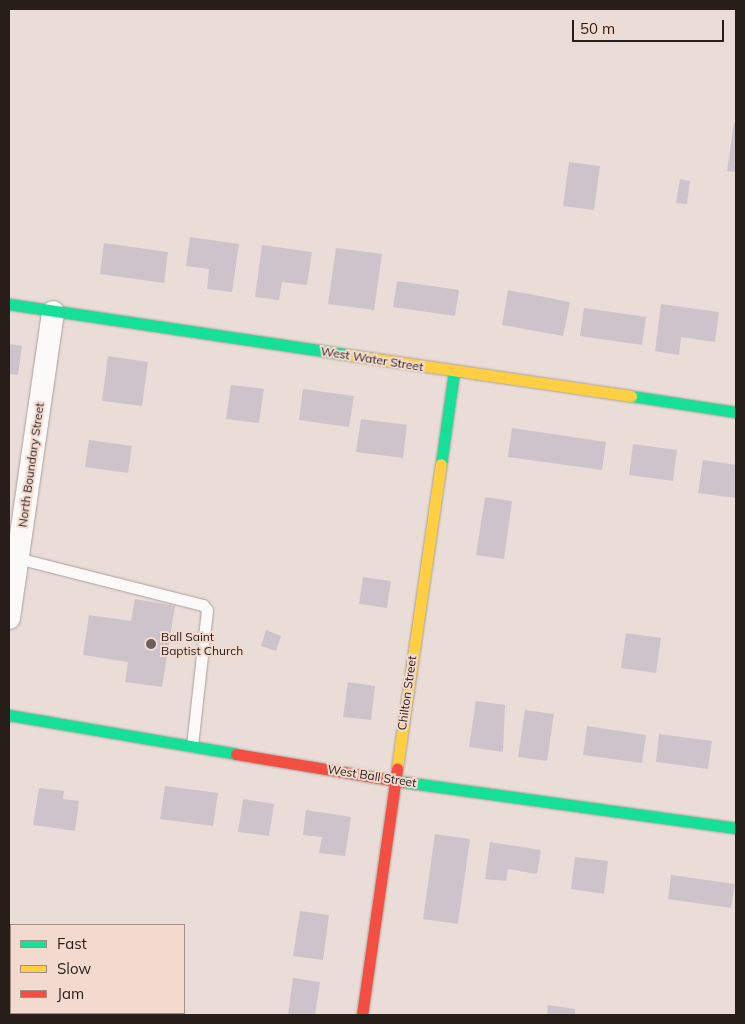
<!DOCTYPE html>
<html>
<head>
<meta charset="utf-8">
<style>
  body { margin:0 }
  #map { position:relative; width:745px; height:1024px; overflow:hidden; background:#eaddd7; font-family:Mulish,sans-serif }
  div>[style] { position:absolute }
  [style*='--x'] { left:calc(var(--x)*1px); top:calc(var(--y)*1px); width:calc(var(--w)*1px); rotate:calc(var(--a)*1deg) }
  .building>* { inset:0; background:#cdc4cb }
  .roads { filter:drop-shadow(0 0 1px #aba19d) drop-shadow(0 0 1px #aba19d) }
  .lane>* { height:11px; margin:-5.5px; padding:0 5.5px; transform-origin:5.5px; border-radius:5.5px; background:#fcfaf9 }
  .street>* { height:22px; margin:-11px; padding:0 11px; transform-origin:11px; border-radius:11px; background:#fcfaf9 }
  .fast>* { height:11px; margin:-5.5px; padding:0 5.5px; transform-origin:5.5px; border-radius:5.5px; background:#16e098 }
  .slow>* { height:11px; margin:-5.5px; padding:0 5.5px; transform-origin:5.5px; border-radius:5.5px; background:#ffcf43 }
  .jam>* { height:11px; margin:-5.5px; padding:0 5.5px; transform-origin:5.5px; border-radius:5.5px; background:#f24e42 }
  .dots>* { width:14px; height:14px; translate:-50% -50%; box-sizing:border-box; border:2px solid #f2dacf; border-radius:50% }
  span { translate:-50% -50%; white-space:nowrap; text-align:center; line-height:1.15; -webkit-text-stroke:4px #f2dacf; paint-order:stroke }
  .street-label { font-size:12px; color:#271e1a }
  .poi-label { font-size:12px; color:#271e1a }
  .left { translate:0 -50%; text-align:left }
  .frame { position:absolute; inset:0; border:10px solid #271e1a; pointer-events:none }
  .legend { position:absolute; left:10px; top:924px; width:175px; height:90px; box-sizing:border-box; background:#f2dacf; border:1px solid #a18f87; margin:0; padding:6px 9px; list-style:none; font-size:15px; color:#271e1a }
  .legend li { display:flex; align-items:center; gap:10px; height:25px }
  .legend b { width:25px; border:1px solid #a18f87 }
  .scale { position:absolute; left:572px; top:20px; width:152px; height:22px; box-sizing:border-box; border:2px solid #271e1a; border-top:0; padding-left:6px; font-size:15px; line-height:18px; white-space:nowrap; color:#271e1a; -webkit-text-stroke:4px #f2dacf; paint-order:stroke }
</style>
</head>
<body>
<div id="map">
  <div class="building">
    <div style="clip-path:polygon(734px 123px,736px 123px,736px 172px,727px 171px)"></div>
    <div style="clip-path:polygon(569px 162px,600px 166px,594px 210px,563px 206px)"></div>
    <div style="clip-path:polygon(680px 179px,690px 181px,687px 204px,676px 203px)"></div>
    <div style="clip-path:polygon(190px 237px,239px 244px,232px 292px,207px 289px,209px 269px,186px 266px)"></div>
    <div style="clip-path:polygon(104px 243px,168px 252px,164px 283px,100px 274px)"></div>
    <div style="clip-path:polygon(262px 245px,312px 252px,307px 285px,282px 282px,279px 300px,255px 297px)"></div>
    <div style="clip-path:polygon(336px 248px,382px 254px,374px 310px,328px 304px)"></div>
    <div style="clip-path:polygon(397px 281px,459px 290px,455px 316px,393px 307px)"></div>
    <div style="clip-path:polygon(508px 290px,570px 302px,563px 336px,502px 325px)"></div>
    <div style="clip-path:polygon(661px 304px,719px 312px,715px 342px,681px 337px,679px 355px,655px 351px)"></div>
    <div style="clip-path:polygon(584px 308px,646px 317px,642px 345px,580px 336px)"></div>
    <div style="clip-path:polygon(9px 344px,22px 346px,18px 375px,9px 374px)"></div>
    <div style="clip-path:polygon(108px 356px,148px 362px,142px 406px,102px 401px)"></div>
    <div style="clip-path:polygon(231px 385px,264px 389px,259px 423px,226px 419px)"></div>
    <div style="clip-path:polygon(303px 389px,354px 396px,349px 427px,299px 420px)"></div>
    <div style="clip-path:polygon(361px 419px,407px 425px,403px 458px,356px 452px)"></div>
    <div style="clip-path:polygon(512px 428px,606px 442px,602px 470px,508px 457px)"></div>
    <div style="clip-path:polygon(89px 440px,132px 446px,128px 473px,85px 467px)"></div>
    <div style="clip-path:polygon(633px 444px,677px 450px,673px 481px,629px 475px)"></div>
    <div style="clip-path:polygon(703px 460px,736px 465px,736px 498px,698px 493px)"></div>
    <div style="clip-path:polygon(485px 497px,512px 501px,504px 559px,476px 555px)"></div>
    <div style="clip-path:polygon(363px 577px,391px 581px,387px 608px,359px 604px)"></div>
    <div style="clip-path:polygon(135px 599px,175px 606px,162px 687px,125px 682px,128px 662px,83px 655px,89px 615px,131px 621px)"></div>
    <div style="clip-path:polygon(266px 630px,281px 636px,276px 651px,261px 646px)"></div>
    <div style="clip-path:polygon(626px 633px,661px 638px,656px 673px,621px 668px)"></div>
    <div style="clip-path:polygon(348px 682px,375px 686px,371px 720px,343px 717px)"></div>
    <div style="clip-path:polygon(476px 701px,505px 705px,503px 752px,469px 747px)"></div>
    <div style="clip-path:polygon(525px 710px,554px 714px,547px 761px,518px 757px)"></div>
    <div style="clip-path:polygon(587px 726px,646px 735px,642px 763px,583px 755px)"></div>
    <div style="clip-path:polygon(659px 734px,712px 741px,708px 769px,656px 762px)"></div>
    <div style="clip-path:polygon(165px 786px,218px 793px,213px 826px,160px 819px)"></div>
    <div style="clip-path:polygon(39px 788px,64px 791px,63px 799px,79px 801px,75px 831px,33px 825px)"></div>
    <div style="clip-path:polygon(243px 799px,274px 804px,269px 836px,238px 832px)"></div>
    <div style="clip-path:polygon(306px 810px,351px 817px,345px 856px,319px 853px,322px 837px,303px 835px)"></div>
    <div style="clip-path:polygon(435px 834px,470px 839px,458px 924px,423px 919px)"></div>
    <div style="clip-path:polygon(490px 842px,541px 850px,537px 874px,508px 869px,506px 881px,485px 879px)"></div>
    <div style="clip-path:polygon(575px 857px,608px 861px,604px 894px,571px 889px)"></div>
    <div style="clip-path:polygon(671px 875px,735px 884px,731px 908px,668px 899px)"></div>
    <div style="clip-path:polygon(300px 911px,329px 915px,323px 960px,293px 956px)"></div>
    <div style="clip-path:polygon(293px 978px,320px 982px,315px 1015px,288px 1015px)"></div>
    <div style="clip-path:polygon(548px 1005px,575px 1009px,575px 1015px,547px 1015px)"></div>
  </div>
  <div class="roads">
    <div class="lane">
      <div style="--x:17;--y:558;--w:192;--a:14.2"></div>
      <div style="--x:203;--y:605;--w:6;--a:51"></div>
      <div style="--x:207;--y:610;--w:137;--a:96.3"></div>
    </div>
    <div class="street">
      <div style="--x:9;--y:618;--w:309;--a:-81.8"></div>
    </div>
    <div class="fast">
      <div style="--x:9;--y:304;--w:345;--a:8.5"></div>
      <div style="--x:631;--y:396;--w:106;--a:8.7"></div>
      <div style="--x:441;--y:464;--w:93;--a:-82"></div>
      <div style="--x:9;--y:715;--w:230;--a:9.7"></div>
      <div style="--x:397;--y:781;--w:342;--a:7.9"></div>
    </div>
    <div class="slow">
      <div style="--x:350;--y:355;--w:284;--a:8.3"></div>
      <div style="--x:397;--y:768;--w:307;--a:-81.8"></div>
    </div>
    <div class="jam">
      <div style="--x:236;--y:754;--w:163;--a:9.5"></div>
      <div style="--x:362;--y:1015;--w:249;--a:-81.9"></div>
    </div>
  </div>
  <div class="dots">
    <div style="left:151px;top:644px;background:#6b615c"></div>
  </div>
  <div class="street-label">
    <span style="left:372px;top:359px;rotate:9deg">West Water Street</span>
    <span style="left:31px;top:465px;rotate:-82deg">North Boundary Street</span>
    <span style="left:407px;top:693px;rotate:-82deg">Chilton Street</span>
    <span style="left:372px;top:776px;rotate:9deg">West Ball Street</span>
  </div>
  <div class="poi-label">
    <span class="left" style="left:161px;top:644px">Ball Saint<br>Baptist Church</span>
  </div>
  <div class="frame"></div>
  <ul class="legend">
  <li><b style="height:6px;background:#16e098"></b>Fast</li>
  <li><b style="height:6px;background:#ffcf43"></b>Slow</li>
  <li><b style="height:6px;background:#f24e42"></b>Jam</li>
  </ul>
  <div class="scale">50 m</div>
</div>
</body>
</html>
